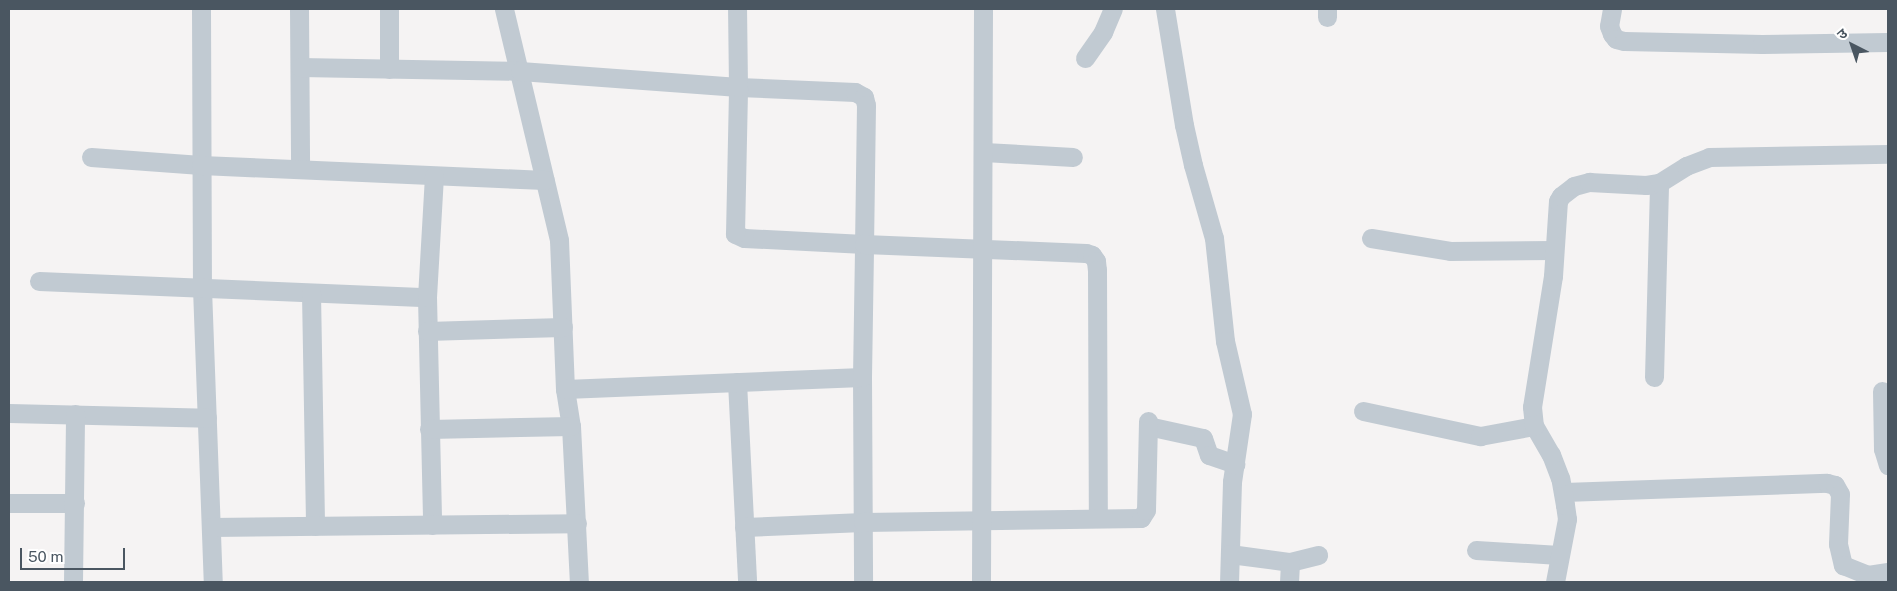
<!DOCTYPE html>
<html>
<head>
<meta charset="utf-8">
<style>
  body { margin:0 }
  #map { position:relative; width:1897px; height:591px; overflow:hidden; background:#f5f3f3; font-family:"Public Sans","Noto Sans Devanagari",sans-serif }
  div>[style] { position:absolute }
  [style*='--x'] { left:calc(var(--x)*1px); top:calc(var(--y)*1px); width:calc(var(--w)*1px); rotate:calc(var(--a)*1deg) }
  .minor>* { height:19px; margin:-9.5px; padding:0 9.5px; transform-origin:9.5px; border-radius:9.5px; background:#c1cad2 }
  span { translate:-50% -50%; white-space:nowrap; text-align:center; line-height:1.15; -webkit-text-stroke:5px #fff; paint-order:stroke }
  .frame { position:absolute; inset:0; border:10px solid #4a5661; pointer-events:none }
  .north { position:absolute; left:1827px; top:20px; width:50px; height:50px; -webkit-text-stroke:4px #fff; paint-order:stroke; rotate:319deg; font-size:14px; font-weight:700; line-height:20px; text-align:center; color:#4a5661 }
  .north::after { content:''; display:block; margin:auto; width:18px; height:22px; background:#4a5661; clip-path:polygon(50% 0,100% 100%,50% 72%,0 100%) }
  .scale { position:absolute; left:20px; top:548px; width:105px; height:22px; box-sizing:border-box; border:2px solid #4a5661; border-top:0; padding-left:6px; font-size:15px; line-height:18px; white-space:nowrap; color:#4a5661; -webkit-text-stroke:4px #fff; paint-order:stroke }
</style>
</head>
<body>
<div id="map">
  <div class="minor">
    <div style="--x:201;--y:9;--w:279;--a:89.8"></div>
    <div style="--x:202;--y:288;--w:294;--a:87.9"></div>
    <div style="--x:299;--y:9;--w:160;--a:89.6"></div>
    <div style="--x:504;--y:9;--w:237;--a:76.6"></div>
    <div style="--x:559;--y:240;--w:149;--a:87.7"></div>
    <div style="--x:565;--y:389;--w:37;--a:81"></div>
    <div style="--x:571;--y:426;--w:156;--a:87.1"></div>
    <div style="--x:1165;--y:9;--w:118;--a:80.7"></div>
    <div style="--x:1184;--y:125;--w:41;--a:77.3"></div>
    <div style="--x:1193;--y:165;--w:76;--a:74"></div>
    <div style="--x:1214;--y:238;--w:104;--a:83.9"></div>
    <div style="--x:1225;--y:341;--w:75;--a:76.9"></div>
    <div style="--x:1242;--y:414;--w:69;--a:98.4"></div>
    <div style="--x:1232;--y:482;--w:100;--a:91.7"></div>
    <div style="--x:1612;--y:9;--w:17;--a:100"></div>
    <div style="--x:1609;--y:26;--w:9;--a:69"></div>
    <div style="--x:1612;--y:34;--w:6;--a:51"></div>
    <div style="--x:1616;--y:39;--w:8;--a:14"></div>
    <div style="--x:1624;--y:41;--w:138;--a:1.2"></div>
    <div style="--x:1762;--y:44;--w:126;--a:-0.9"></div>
    <div style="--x:1327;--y:17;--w:8;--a:-90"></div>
    <div style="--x:1085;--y:58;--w:32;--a:-55"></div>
    <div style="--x:1103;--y:32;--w:25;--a:-67"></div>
    <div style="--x:300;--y:67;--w:220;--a:1"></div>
    <div style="--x:520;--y:71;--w:219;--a:4.2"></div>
    <div style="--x:738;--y:87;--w:117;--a:2.4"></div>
    <div style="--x:855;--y:92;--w:10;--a:29"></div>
    <div style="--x:864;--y:97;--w:8;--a:76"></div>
    <div style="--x:866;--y:105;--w:139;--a:90.8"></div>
    <div style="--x:864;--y:244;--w:120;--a:-177.1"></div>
    <div style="--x:744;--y:238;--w:10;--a:-156"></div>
    <div style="--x:735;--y:234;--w:147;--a:-88.8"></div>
    <div style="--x:738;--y:87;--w:78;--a:-90.7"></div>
    <div style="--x:389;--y:69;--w:60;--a:-90"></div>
    <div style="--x:984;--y:152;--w:89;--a:3.2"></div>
    <div style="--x:91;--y:157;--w:110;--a:4.2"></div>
    <div style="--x:201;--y:165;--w:344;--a:2.5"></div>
    <div style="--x:1371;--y:238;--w:80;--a:9.3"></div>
    <div style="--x:1450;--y:251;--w:104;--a:-0.6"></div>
    <div style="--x:39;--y:281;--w:388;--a:2.4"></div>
    <div style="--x:427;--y:297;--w:228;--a:88.7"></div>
    <div style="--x:311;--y:293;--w:233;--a:89"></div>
    <div style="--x:427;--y:297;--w:121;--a:-86.7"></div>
    <div style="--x:427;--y:331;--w:136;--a:-1.7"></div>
    <div style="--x:862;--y:377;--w:205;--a:89.7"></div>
    <div style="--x:1654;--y:377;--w:194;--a:-88.5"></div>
    <div style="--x:737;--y:382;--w:200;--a:87.1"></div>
    <div style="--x:565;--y:389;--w:297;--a:-2.3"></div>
    <div style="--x:862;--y:377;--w:133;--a:-89.1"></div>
    <div style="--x:864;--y:244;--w:222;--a:2.3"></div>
    <div style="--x:1086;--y:253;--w:6;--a:18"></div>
    <div style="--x:1092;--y:255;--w:7;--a:56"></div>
    <div style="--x:1096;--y:261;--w:9;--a:84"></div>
    <div style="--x:1097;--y:270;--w:248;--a:89.8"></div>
    <div style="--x:1882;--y:391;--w:58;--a:89"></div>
    <div style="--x:1883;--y:449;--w:17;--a:73"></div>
    <div style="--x:1363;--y:411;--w:120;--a:12.1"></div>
    <div style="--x:1480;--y:436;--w:55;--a:-10.5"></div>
    <div style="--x:9;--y:413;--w:198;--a:1.4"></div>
    <div style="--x:1148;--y:426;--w:56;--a:12.3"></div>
    <div style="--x:1203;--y:438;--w:18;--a:71"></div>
    <div style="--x:1209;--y:455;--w:28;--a:19"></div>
    <div style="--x:429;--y:429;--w:142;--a:-1.2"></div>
    <div style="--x:1564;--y:492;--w:263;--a:-2"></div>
    <div style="--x:1827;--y:483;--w:8;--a:14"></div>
    <div style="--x:1835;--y:485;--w:10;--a:61"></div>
    <div style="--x:1840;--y:494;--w:50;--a:92.3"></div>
    <div style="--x:1838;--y:544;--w:22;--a:77"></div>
    <div style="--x:1843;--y:565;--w:27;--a:22"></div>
    <div style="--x:1868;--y:575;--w:20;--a:-9"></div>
    <div style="--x:9;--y:503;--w:66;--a:0"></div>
    <div style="--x:211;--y:527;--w:366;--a:-0.6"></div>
    <div style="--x:744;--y:527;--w:119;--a:-2.4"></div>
    <div style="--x:863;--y:522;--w:278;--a:-0.8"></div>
    <div style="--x:1141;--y:518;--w:9;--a:-58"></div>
    <div style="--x:1146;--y:510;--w:89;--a:-88.7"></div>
    <div style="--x:1476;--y:550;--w:83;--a:3.4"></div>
    <div style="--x:1230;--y:554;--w:61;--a:7.6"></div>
    <div style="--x:1290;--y:562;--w:29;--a:-14"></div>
    <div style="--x:73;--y:582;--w:168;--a:-89.3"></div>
    <div style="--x:981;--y:582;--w:573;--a:-89.8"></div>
    <div style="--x:1289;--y:582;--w:20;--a:-87"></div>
    <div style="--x:1555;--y:582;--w:64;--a:-79.2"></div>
    <div style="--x:1567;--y:519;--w:14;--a:-98"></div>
    <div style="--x:1565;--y:505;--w:27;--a:-100"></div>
    <div style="--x:1560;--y:478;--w:25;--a:-111"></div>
    <div style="--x:1551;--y:455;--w:34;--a:-120"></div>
    <div style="--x:1534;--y:426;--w:19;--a:-96"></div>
    <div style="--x:1532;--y:407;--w:133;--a:-80.9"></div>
    <div style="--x:1553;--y:276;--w:75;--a:-86.2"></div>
    <div style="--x:1558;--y:201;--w:6;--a:-59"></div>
    <div style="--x:1561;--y:196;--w:16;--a:-38"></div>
    <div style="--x:1574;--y:186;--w:16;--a:-15"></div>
    <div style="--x:1589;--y:182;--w:57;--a:3"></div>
    <div style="--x:1646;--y:185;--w:13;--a:-9"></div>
    <div style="--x:1659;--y:183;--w:32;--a:-32"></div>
    <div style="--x:1686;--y:166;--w:25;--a:-21"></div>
    <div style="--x:1709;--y:157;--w:179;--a:-1"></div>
  </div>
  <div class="frame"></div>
  <div class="north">उ</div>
  <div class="scale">50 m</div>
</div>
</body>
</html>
